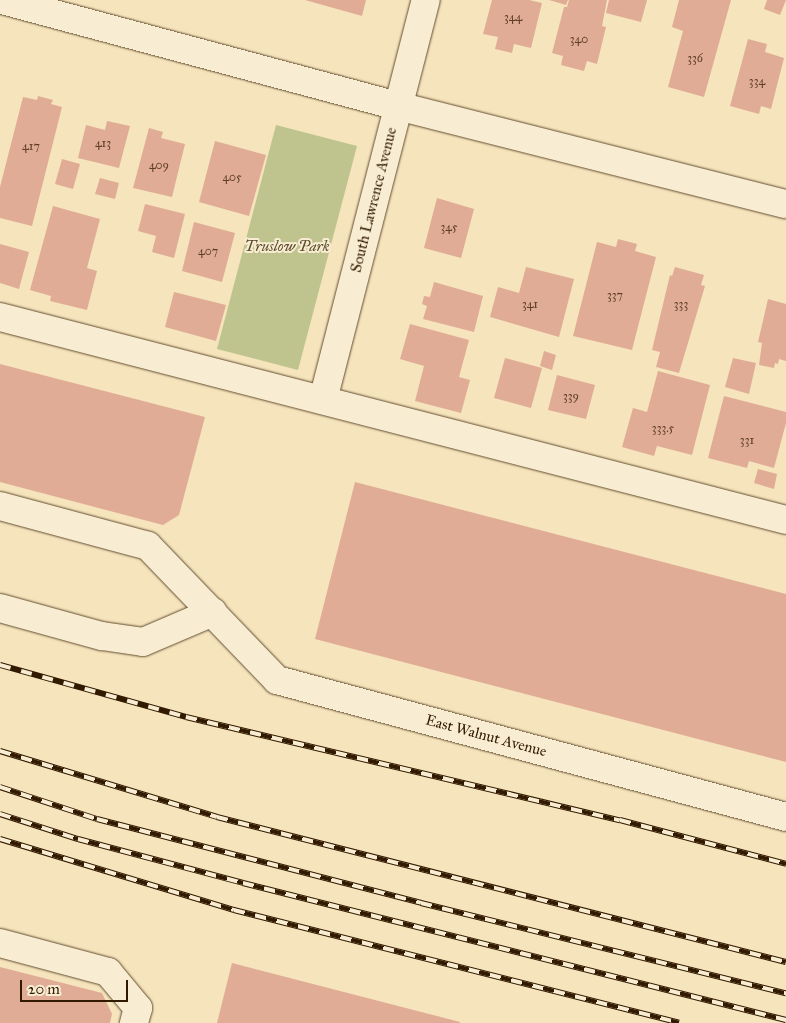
<!DOCTYPE html>
<html>
<head>
<meta charset="utf-8">
<style>
  body { margin:0 }
  #map { position:relative; width:786px; height:1023px; overflow:hidden; background:#f5e4bc; font-family:"IM FELL Great Primer",serif }
  div>[style] { position:absolute }
  [style*='--x'] { left:calc(var(--x)*1px); top:calc(var(--y)*1px); width:calc(var(--w)*1px); rotate:calc(var(--a)*1deg) }
  .green>* { inset:0; background:#bfc38e }
  .building>* { inset:0; background:#e1ac96 }
  .roads { filter:drop-shadow(0 0 1px #634c2f) drop-shadow(0 0 1px #634c2f) }
  .minor>* { height:28px; margin:-14px; padding:0 14px; transform-origin:14px; border-radius:14px; background:#f8edd3 }
  .rail>* { height:5.5px; margin-top:-2.75px; transform-origin:0; background:repeating-linear-gradient(90deg,#f8edd3 0 11px,#321a00 0 22px); box-sizing:border-box; border-block:1px solid #321a00 }
  span { translate:-50% -50%; white-space:nowrap; text-align:center; line-height:1.15; -webkit-text-stroke:4px #f8edd3; paint-order:stroke }
  .number-label { font-size:12px; color:#5e3e26 }
  .number-label span { -webkit-text-stroke-width:0 }
  .street-label { font-size:15px; color:#321a00 }
  .park-label { font-size:15px; color:#5c4d2b; font-style:italic }
  .scale { position:absolute; left:20px; top:980px; width:108px; height:22px; box-sizing:border-box; border:2px solid #321a00; border-top:0; padding-left:6px; font-size:15px; line-height:18px; white-space:nowrap; color:#321a00; -webkit-text-stroke:4px #f8edd3; paint-order:stroke }
</style>
</head>
<body>
<div id="map">
  <div class="green">
    <div style="clip-path:polygon(276px 125px,357px 146px,298px 370px,217px 349px)"></div>
  </div>
  <div class="building">
    <div style="clip-path:polygon(305px 0,366px 0,362px 16px)"></div>
    <div style="clip-path:polygon(492px 0,529px 0,542px 3px,531px 48px,514px 44px,512px 53px,495px 49px,498px 37px,483px 34px)"></div>
    <div style="clip-path:polygon(549px 0,568px 0,566px 5px)"></div>
    <div style="clip-path:polygon(569px 0,607px 0,602px 26px,606px 27px,597px 64px,587px 61px,584px 71px,561px 65px,563px 56px,552px 53px,564px 7px,567px 7px)"></div>
    <div style="clip-path:polygon(609px 0,647px 0,641px 22px,606px 13px)"></div>
    <div style="clip-path:polygon(679px 0,731px 0,704px 97px,668px 87px,683px 31px,672px 27px)"></div>
    <div style="clip-path:polygon(767px 0,786px 0,780px 15px,764px 9px)"></div>
    <div style="clip-path:polygon(748px 39px,767px 44px,765px 52px,784px 58px,771px 109px,761px 106px,759px 114px,730px 106px)"></div>
    <div style="clip-path:polygon(38px 96px,53px 100px,51px 104px,62px 107px,32px 226px,0 218px,0 187px,23px 97px,37px 100px)"></div>
    <div style="clip-path:polygon(107px 121px,130px 126px,119px 168px,78px 158px,86px 125px,105px 130px)"></div>
    <div style="clip-path:polygon(149px 128px,163px 132px,161px 138px,185px 144px,172px 197px,133px 188px)"></div>
    <div style="clip-path:polygon(215px 141px,266px 155px,249px 216px,199px 202px)"></div>
    <div style="clip-path:polygon(62px 159px,80px 164px,73px 189px,55px 184px)"></div>
    <div style="clip-path:polygon(100px 178px,119px 183px,115px 199px,95px 194px)"></div>
    <div style="clip-path:polygon(437px 198px,474px 209px,461px 258px,424px 248px)"></div>
    <div style="clip-path:polygon(145px 204px,185px 214px,174px 258px,152px 252px,156px 236px,138px 231px)"></div>
    <div style="clip-path:polygon(53px 206px,100px 219px,87px 268px,97px 271px,87px 310px,50px 301px,51px 296px,30px 290px)"></div>
    <div style="clip-path:polygon(194px 222px,235px 233px,222px 282px,182px 271px)"></div>
    <div style="clip-path:polygon(618px 239px,637px 244px,635px 251px,656px 257px,632px 350px,573px 336px,597px 242px,616px 247px)"></div>
    <div style="clip-path:polygon(0 244px,29px 252px,19px 289px,0 283px)"></div>
    <div style="clip-path:polygon(526px 267px,574px 279px,559px 337px,490px 317px,498px 287px,519px 293px)"></div>
    <div style="clip-path:polygon(675px 267px,704px 275px,701px 285px,705px 286px,679px 373px,656px 367px,660px 352px,652px 350px,670px 275px,672px 276px)"></div>
    <div style="clip-path:polygon(434px 282px,483px 296px,474px 332px,423px 319px,427px 306px,422px 304px,424px 296px,430px 297px)"></div>
    <div style="clip-path:polygon(174px 292px,226px 305px,216px 341px,165px 327px)"></div>
    <div style="clip-path:polygon(768px 299px,786px 304px,786px 361px,779px 359px,778px 364px,775px 363px,774px 368px,759px 365px,762px 343px,758px 342px)"></div>
    <div style="clip-path:polygon(410px 324px,469px 340px,459px 377px,470px 380px,461px 413px,415px 401px,424px 366px,400px 359px)"></div>
    <div style="clip-path:polygon(544px 351px,556px 355px,552px 370px,540px 366px)"></div>
    <div style="clip-path:polygon(505px 358px,542px 368px,531px 408px,494px 398px)"></div>
    <div style="clip-path:polygon(733px 358px,756px 363px,749px 394px,725px 387px)"></div>
    <div style="clip-path:polygon(0 364px,205px 417px,179px 515px,163px 525px,0 482px)"></div>
    <div style="clip-path:polygon(658px 371px,710px 385px,692px 455px,657px 446px,654px 456px,622px 447px,633px 408px,647px 412px)"></div>
    <div style="clip-path:polygon(557px 375px,595px 385px,586px 419px,548px 410px)"></div>
    <div style="clip-path:polygon(724px 396px,786px 412px,786px 423px,774px 468px,749px 461px,747px 468px,708px 458px)"></div>
    <div style="clip-path:polygon(758px 469px,777px 474px,774px 489px,754px 483px)"></div>
    <div style="clip-path:polygon(355px 482px,786px 594px,786px 762px,315px 639px)"></div>
    <div style="clip-path:polygon(232px 963px,460px 1022px,460px 1023px,217px 1023px)"></div>
    <div style="clip-path:polygon(0 967px,102px 993px,112px 1014px,110px 1023px,0 1023px)"></div>
  </div>
  <div class="roads">
    <div class="minor">
      <div style="--x:2;--y:0;--w:410;--a:15"></div>
      <div style="--x:398;--y:106;--w:400;--a:14.2"></div>
      <div style="--x:0;--y:317;--w:812;--a:14.48"></div>
      <div style="--x:323;--y:400;--w:413;--a:-75.6"></div>
      <div style="--x:0;--y:506;--w:153;--a:15.1"></div>
      <div style="--x:148;--y:546;--w:186;--a:46.1"></div>
      <div style="--x:277;--y:680;--w:527;--a:15.06"></div>
      <div style="--x:0;--y:608;--w:106;--a:15.4"></div>
      <div style="--x:102;--y:636;--w:41;--a:8.3"></div>
      <div style="--x:143;--y:642;--w:76;--a:-23.2"></div>
      <div style="--x:0;--y:943;--w:112;--a:15"></div>
      <div style="--x:108;--y:972;--w:47;--a:50.2"></div>
      <div style="--x:138;--y:1008;--w:16;--a:105"></div>
    </div>
  </div>
  <div class="rail">
    <div style="--x:0;--y:665;--w:193;--a:15.6"></div>
    <div style="--x:186;--y:717;--w:446;--a:13.4"></div>
    <div style="--x:620;--y:820;--w:172;--a:14.8"></div>
    <div style="--x:0;--y:751;--w:227;--a:16.9"></div>
    <div style="--x:217;--y:817;--w:587;--a:14.3"></div>
    <div style="--x:0;--y:787;--w:102;--a:18.3"></div>
    <div style="--x:97;--y:819;--w:335;--a:14.5"></div>
    <div style="--x:421;--y:903;--w:376;--a:13.9"></div>
    <div style="--x:0;--y:814;--w:82;--a:17.8"></div>
    <div style="--x:78;--y:839;--w:171;--a:14.9"></div>
    <div style="--x:243;--y:883;--w:560;--a:14.16"></div>
    <div style="--x:0;--y:839;--w:245;--a:16.9"></div>
    <div style="--x:234;--y:910;--w:459;--a:14.2"></div>
  </div>
  <div class="number-label">
    <span style="left:513px;top:18px">344</span>
    <span style="left:579px;top:40px">340</span>
    <span style="left:695px;top:59px">336</span>
    <span style="left:757px;top:82px">334</span>
    <span style="left:103px;top:144px">413</span>
    <span style="left:31px;top:147px">417</span>
    <span style="left:159px;top:166px">409</span>
    <span style="left:232px;top:178px">405</span>
    <span style="left:449px;top:228px">345</span>
    <span style="left:208px;top:252px">407</span>
    <span style="left:615px;top:296px">337</span>
    <span style="left:530px;top:305px">341</span>
    <span style="left:681px;top:305px">333</span>
    <span style="left:571px;top:397px">339</span>
    <span style="left:663px;top:429px">333.5</span>
    <span style="left:747px;top:441px">331</span>
  </div>
  <div class="street-label">
    <span style="left:374px;top:200px;rotate:-76deg">South Lawrence Avenue</span>
    <span style="left:486px;top:736px;rotate:15deg">East Walnut Avenue</span>
  </div>
  <div class="park-label">
    <span style="left:287px;top:247px">Truslow Park</span>
  </div>
  <div class="scale">20 m</div>
</div>
</body>
</html>
